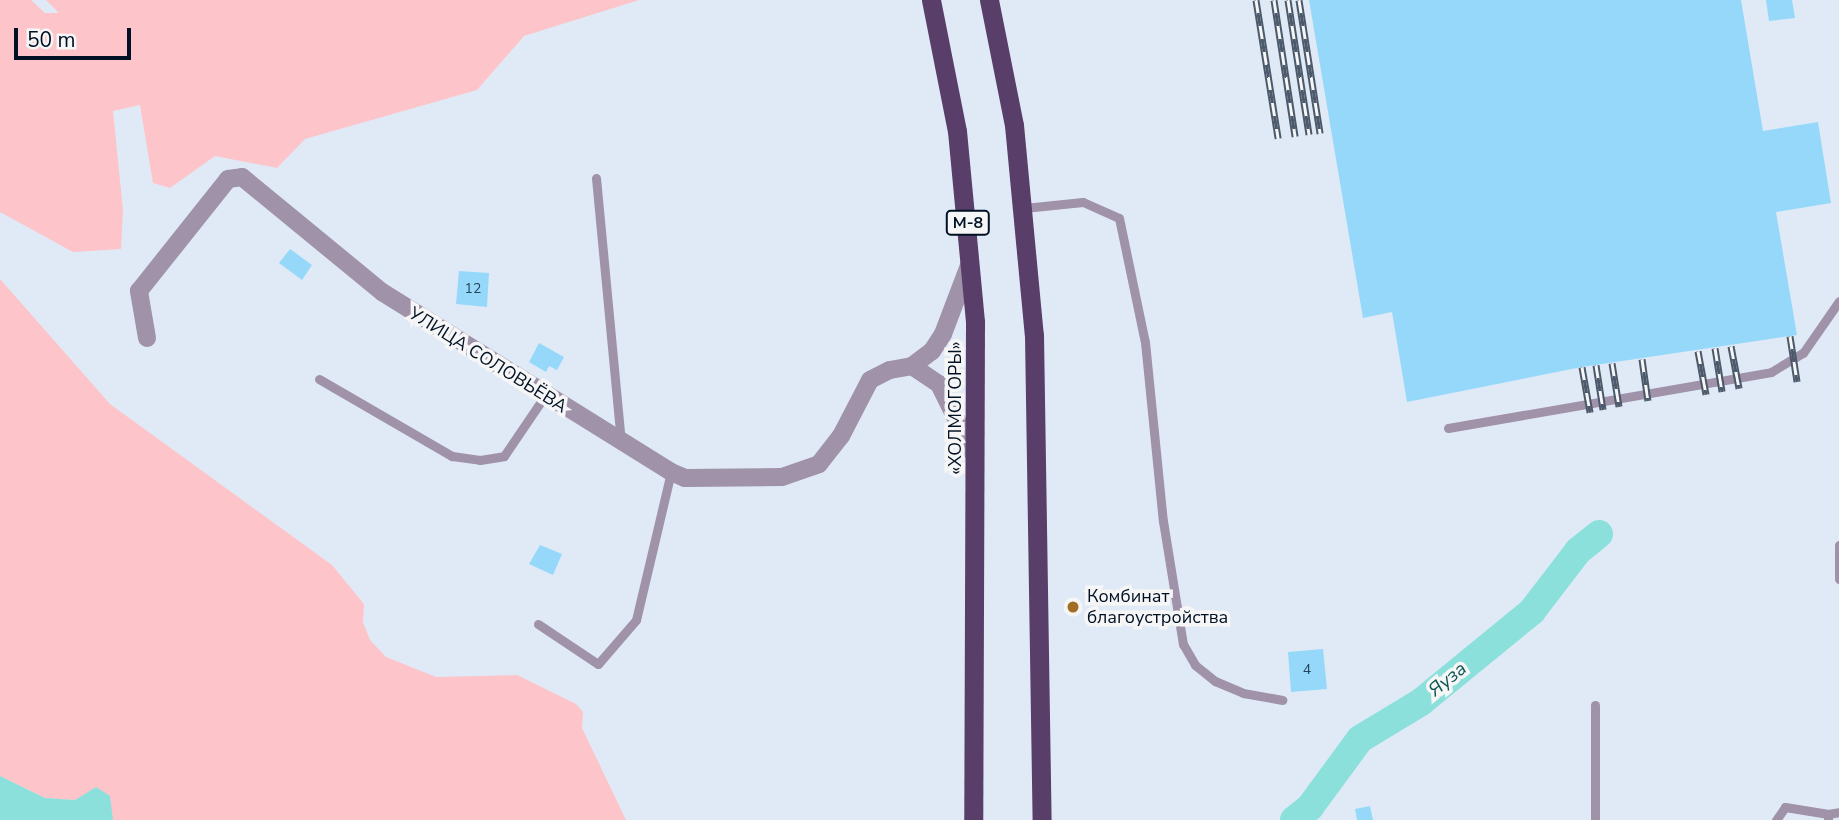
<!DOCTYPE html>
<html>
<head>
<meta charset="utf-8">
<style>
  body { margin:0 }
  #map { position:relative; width:1839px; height:820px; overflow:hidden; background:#e0eaf6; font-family:"Nunito Sans",sans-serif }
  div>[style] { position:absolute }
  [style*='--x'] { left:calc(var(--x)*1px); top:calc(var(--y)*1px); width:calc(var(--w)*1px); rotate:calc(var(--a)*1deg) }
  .green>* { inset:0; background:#fdc4ca }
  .water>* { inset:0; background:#8ce0db }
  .river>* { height:28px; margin:-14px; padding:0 14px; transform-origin:14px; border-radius:14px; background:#8ce0db }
  .building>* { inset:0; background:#96d8fa }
  .service>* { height:9px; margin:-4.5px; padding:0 4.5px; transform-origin:4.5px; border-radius:4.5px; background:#9f92a9 }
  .minor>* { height:18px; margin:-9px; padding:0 9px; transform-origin:9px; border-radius:9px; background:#9f92a9 }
  .trunk>* { height:19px; margin:-9.5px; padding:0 9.5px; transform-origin:9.5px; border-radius:9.5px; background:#583e68 }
  .rail>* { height:7px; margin-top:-3.5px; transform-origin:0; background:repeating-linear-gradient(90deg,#f6f6f6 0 13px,#4b596a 0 26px); box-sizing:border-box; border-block:2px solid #4b596a }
  .dots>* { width:19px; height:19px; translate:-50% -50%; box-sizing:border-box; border:4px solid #f6f6f6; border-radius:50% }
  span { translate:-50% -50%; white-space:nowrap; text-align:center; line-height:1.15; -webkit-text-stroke:7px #f6f6f6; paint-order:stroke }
  .number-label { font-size:14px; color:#26435a }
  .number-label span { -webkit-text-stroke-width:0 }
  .shield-label span { padding:2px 5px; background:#f6f6f6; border:2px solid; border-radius:5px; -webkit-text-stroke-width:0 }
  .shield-label { font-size:16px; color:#011125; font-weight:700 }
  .street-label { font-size:18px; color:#011125 }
  .poi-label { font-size:18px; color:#011125 }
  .left { translate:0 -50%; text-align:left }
  .water-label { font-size:19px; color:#0b5654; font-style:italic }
  .scale { position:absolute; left:14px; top:28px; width:117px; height:32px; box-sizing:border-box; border:4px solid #011125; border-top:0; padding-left:9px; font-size:21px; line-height:24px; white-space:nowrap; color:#011125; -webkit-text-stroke:5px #f6f6f6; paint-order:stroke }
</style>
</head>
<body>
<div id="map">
  <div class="green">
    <div style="clip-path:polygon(0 0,31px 0,45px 13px,59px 13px,46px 0,639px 0,524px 36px,477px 90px,305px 139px,277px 168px,215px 156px,170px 188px,153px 183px,140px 105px,113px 111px,123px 210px,121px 249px,73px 252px,0 212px)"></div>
    <div style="clip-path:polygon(0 279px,110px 404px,332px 565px,364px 604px,363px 622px,370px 640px,386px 657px,436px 677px,517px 675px,576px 704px,583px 712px,582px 728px,626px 820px,113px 820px,75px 800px,45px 798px,0 776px)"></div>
  </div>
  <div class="water">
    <div style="clip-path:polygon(0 776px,45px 798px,75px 800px,96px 787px,110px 796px,113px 820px,0 820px)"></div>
  </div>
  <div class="river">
    <div style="--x:1294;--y:820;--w:21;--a:-39"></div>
    <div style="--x:1310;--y:807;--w:84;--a:-53.7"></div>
    <div style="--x:1360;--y:739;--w:71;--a:-31.2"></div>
    <div style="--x:1421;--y:702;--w:144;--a:-39.3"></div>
    <div style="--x:1532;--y:611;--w:76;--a:-52.5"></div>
    <div style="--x:1578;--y:551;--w:27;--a:-39"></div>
  </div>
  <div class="building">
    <div style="clip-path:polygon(1309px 0,1741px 0,1763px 131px,1818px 122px,1831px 203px,1776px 212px,1797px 335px,1582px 367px,1407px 402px,1392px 312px,1363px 318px)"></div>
    <div style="clip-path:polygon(1766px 0,1792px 0,1795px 18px,1769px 21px)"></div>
    <div style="clip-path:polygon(290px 249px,312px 265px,302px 280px,279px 263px)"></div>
    <div style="clip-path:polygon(459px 271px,489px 273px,487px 307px,456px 304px)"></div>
    <div style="clip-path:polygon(539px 343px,564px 357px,557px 370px,549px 366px,546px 372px,529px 362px)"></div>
    <div style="clip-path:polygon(540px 545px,562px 554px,553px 575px,529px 564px)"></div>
    <div style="clip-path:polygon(1323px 649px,1327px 689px,1291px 692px,1288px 652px)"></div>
    <div style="clip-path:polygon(1370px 806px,1373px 820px,1357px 820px,1355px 809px)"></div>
  </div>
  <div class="service">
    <div style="--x:596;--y:178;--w:264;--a:84.6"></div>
    <div style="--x:1024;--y:208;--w:59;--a:-5.8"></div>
    <div style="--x:1083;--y:202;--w:39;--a:24"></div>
    <div style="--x:1119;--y:218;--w:127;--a:78.2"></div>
    <div style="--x:1145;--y:342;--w:180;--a:84.3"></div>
    <div style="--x:1163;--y:521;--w:125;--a:80.8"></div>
    <div style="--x:1183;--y:644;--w:24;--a:60"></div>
    <div style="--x:1195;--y:665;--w:26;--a:39"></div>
    <div style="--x:1215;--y:681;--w:30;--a:23"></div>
    <div style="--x:1243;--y:693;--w:40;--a:10"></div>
    <div style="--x:319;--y:379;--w:154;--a:30.1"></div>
    <div style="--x:452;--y:456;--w:28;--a:8"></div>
    <div style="--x:480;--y:460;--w:24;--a:-9"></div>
    <div style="--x:504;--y:456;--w:71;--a:-55.9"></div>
    <div style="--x:1448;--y:428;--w:328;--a:-9.8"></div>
    <div style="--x:1771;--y:372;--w:37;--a:-31"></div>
    <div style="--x:1803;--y:353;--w:63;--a:-55.3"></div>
    <div style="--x:1839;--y:545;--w:34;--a:90"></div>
    <div style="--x:538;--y:624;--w:72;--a:33.7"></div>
    <div style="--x:598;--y:664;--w:58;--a:-49.2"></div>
    <div style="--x:636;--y:620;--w:152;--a:-76.7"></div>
    <div style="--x:1595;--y:705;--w:115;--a:90"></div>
    <div style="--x:1776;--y:820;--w:16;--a:-55"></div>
    <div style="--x:1785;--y:807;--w:44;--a:9.2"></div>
    <div style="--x:1828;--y:820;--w:6;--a:-90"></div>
    <div style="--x:1828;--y:814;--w:11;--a:-10"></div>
  </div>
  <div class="minor">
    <div style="--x:147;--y:338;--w:48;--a:-99.7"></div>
    <div style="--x:139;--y:291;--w:143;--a:-51.5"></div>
    <div style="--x:228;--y:179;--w:14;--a:-8"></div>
    <div style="--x:242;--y:177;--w:181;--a:39.4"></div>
    <div style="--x:382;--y:292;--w:340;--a:31.9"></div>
    <div style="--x:671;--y:472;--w:15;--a:23"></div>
    <div style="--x:685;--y:478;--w:97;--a:-0.6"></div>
    <div style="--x:782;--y:477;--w:39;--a:-19"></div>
    <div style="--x:819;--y:464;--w:36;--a:-52"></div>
    <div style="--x:841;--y:436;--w:63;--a:-62.6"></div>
    <div style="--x:870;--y:380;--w:22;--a:-27"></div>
    <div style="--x:890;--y:370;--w:22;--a:-10"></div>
    <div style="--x:912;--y:366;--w:25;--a:-37"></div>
    <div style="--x:932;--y:351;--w:20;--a:-57"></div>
    <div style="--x:943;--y:334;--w:76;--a:-69.2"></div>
    <div style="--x:912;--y:366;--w:32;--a:34"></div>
    <div style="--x:939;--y:384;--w:79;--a:63.8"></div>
  </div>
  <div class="trunk">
    <div style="--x:931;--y:0;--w:134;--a:78.8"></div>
    <div style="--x:957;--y:131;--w:192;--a:84.6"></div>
    <div style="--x:975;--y:322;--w:498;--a:90.2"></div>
    <div style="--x:989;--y:0;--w:127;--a:78.7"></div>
    <div style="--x:1014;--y:125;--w:211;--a:84.6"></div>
    <div style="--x:1034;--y:335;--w:485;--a:89.1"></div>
  </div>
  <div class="rail">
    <div style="--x:1256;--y:0;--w:140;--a:80.9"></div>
    <div style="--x:1274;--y:0;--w:138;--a:81.2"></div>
    <div style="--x:1288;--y:0;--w:136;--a:81.1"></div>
    <div style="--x:1299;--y:0;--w:135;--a:81"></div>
    <div style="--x:1790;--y:336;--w:46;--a:81.2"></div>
    <div style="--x:1731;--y:346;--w:43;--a:79.2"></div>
    <div style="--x:1715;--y:348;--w:44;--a:80.8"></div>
    <div style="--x:1698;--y:351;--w:44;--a:79.5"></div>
    <div style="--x:1642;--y:359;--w:42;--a:81.9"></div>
    <div style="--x:1612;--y:363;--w:44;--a:80.8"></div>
    <div style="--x:1596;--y:365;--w:45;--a:81"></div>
    <div style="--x:1582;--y:367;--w:46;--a:79.9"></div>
  </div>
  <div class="dots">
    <div style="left:1073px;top:607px;background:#a16e25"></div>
  </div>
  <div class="number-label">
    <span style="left:473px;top:289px">12</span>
    <span style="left:1307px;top:670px">4</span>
  </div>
  <div class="shield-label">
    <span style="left:968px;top:223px">М-8</span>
  </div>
  <div class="street-label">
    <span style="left:488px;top:360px;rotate:32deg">УЛИЦА СОЛОВЬЁВА</span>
    <span style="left:955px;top:408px;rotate:-90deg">«ХОЛМОГОРЫ»</span>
  </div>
  <div class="poi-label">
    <span class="left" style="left:1087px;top:607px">Комбинат<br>благоустройства</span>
  </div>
  <div class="water-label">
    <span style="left:1448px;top:680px;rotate:-39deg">Яуза</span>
  </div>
  <div class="scale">50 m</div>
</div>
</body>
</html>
